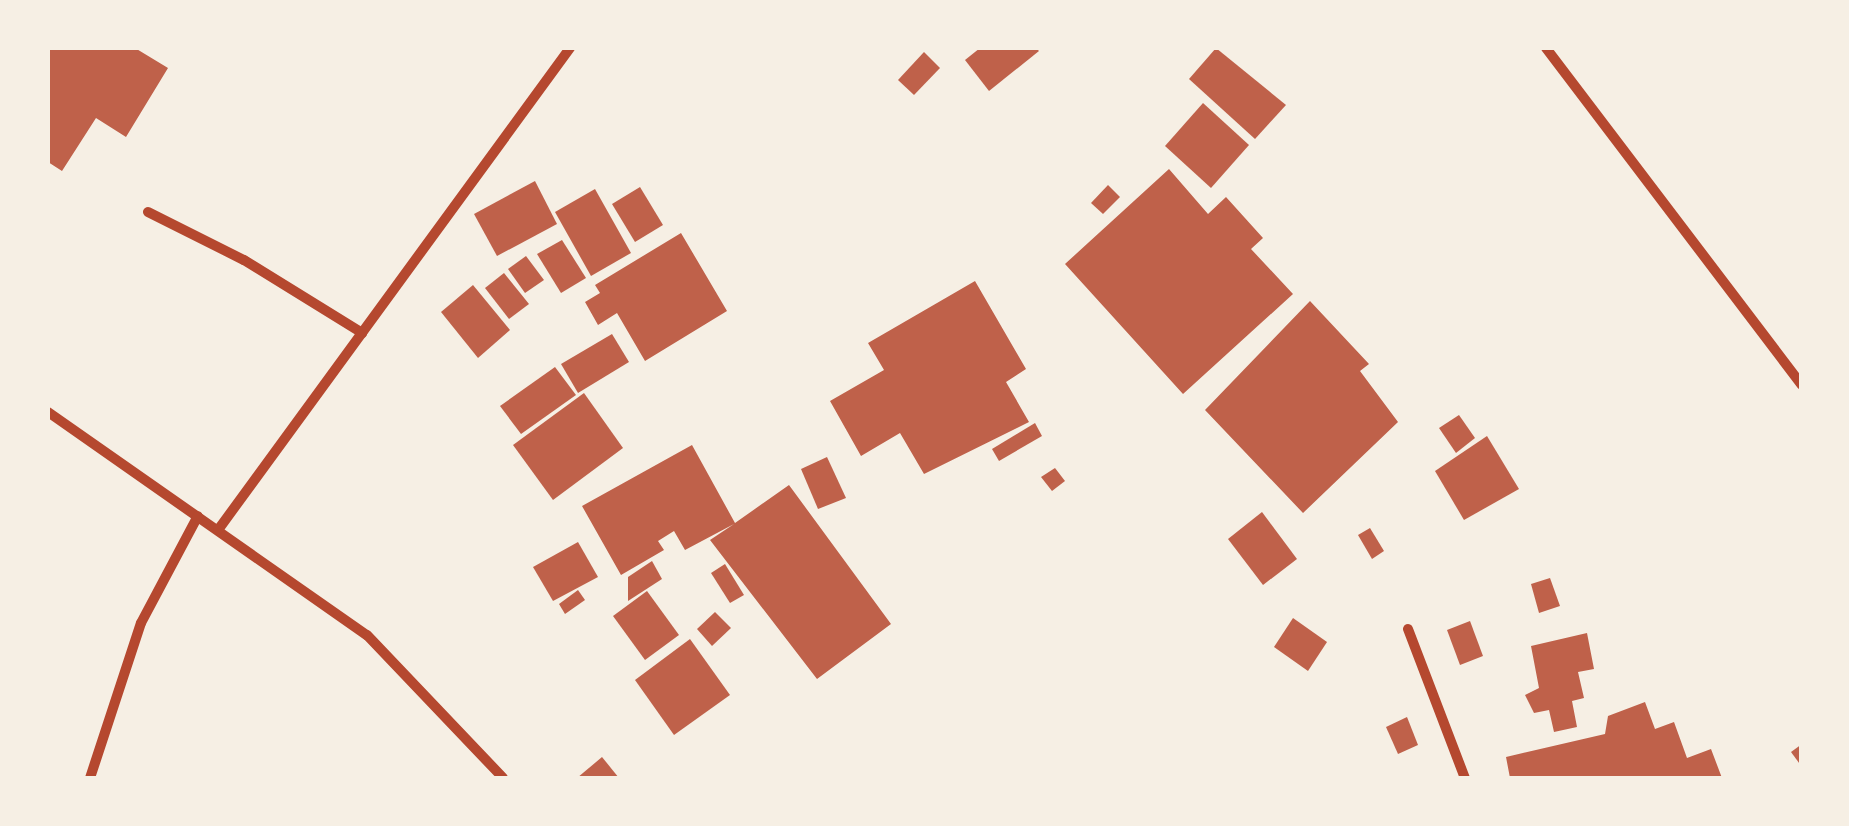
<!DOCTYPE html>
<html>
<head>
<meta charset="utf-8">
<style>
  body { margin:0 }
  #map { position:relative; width:1849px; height:826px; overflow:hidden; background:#f6efe4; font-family:"PT Sans",sans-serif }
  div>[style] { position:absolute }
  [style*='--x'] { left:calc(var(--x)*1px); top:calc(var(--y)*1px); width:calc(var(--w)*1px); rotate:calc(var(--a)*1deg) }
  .building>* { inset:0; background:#bf614a }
  .minor>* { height:10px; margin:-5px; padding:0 5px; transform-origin:5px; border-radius:5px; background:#b5482f }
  span { translate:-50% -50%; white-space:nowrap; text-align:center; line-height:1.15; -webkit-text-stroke:9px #f6efe4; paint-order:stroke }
  .frame { position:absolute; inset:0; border:50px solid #f6efe4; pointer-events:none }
</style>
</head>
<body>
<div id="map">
  <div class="building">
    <div style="clip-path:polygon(48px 48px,135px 48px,168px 68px,126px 137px,96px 118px,62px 171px,48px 162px)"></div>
    <div style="clip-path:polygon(980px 48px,1036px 48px,1039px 51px,989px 91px,965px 60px)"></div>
    <div style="clip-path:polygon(1216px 48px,1286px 105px,1255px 139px,1189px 79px)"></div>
    <div style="clip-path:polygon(924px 52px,940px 68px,914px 95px,898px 80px)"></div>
    <div style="clip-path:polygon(1203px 103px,1249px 145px,1211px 188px,1165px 146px)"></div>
    <div style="clip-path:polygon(1169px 169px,1208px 214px,1226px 197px,1263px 238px,1251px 249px,1293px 294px,1183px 394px,1065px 264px)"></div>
    <div style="clip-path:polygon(535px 181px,557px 224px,497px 256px,474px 214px)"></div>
    <div style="clip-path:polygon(1108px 185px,1120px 197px,1103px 214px,1091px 203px)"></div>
    <div style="clip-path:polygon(640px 187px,663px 225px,635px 242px,612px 204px)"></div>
    <div style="clip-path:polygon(595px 189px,631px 253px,591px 276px,555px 212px)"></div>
    <div style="clip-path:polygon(681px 233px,727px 311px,645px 361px,617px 313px,598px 325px,585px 302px,600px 293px,595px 285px)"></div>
    <div style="clip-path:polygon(562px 240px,586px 278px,561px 293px,537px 254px)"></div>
    <div style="clip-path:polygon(526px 256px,544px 280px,525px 293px,508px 269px)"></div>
    <div style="clip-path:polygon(504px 273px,529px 304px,509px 319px,485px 288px)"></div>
    <div style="clip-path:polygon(975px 281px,1026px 369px,1006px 382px,1029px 422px,924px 474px,900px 433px,861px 456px,830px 401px,884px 370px,868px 343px)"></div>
    <div style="clip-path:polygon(473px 285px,510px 330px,478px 358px,441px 312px)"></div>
    <div style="clip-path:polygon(1310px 301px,1369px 364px,1360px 371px,1398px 422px,1303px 513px,1205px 410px)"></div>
    <div style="clip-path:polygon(612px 334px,629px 362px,578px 393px,561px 364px)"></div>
    <div style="clip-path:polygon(555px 367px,576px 395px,521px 434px,500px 406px)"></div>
    <div style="clip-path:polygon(584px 393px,623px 448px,553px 500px,513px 445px)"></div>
    <div style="clip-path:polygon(1459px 415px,1475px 438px,1456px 453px,1439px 428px)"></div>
    <div style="clip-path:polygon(1035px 423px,1042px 436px,999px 461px,992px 449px)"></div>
    <div style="clip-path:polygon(1487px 436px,1519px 489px,1464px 520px,1435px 471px)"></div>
    <div style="clip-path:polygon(692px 445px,735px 523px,789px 485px,891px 624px,817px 679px,710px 540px,734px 524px,685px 550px,674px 531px,658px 541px,664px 550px,621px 575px,582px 506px)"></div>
    <div style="clip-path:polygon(827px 457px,846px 498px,818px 509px,801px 469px)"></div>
    <div style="clip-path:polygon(1055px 468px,1065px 481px,1052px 491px,1041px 477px)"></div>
    <div style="clip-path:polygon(1262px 512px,1297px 559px,1263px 585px,1228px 539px)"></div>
    <div style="clip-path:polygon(1370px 528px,1384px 551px,1372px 559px,1358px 535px)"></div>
    <div style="clip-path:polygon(578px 542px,598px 577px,553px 601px,533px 567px)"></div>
    <div style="clip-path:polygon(652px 561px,662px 579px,628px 601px,628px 577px)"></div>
    <div style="clip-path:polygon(725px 564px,744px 595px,730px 603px,711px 573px)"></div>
    <div style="clip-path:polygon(1550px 578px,1560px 606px,1539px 613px,1531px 584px)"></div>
    <div style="clip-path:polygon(578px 590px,585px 600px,565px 614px,559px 604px)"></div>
    <div style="clip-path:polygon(647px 591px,679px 635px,645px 660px,613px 616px)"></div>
    <div style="clip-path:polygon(715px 612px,731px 628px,712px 646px,697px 629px)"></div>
    <div style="clip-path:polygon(1293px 618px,1327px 642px,1308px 671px,1274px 647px)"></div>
    <div style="clip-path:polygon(1470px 621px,1483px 656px,1460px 665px,1447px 630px)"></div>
    <div style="clip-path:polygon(1587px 633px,1594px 669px,1578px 672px,1584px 698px,1572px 701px,1577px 727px,1554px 732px,1549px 710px,1534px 713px,1525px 695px,1539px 688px,1531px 646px)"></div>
    <div style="clip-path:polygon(690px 639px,730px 695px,674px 735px,635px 680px)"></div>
    <div style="clip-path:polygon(1645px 702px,1655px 729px,1674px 722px,1687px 758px,1711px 749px,1722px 778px,1510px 778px,1506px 757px,1605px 734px,1608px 716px)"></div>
    <div style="clip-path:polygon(1407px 717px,1418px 745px,1398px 754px,1386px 727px)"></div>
    <div style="clip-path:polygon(1802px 744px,1802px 767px,1791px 752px)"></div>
    <div style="clip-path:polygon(602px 757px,619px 778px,577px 778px)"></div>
  </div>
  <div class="minor">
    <div style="--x:1546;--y:48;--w:423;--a:52.8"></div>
    <div style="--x:148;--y:212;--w:107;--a:26.6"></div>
    <div style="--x:244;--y:260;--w:139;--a:31.7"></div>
    <div style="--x:48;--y:412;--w:389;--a:35"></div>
    <div style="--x:367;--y:635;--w:197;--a:46.4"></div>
    <div style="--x:218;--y:530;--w:597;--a:-53.86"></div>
    <div style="--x:1408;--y:629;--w:160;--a:69.1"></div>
    <div style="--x:90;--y:778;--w:163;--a:-71.8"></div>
    <div style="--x:141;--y:623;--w:121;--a:-62"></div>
  </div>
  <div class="frame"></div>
</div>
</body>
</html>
